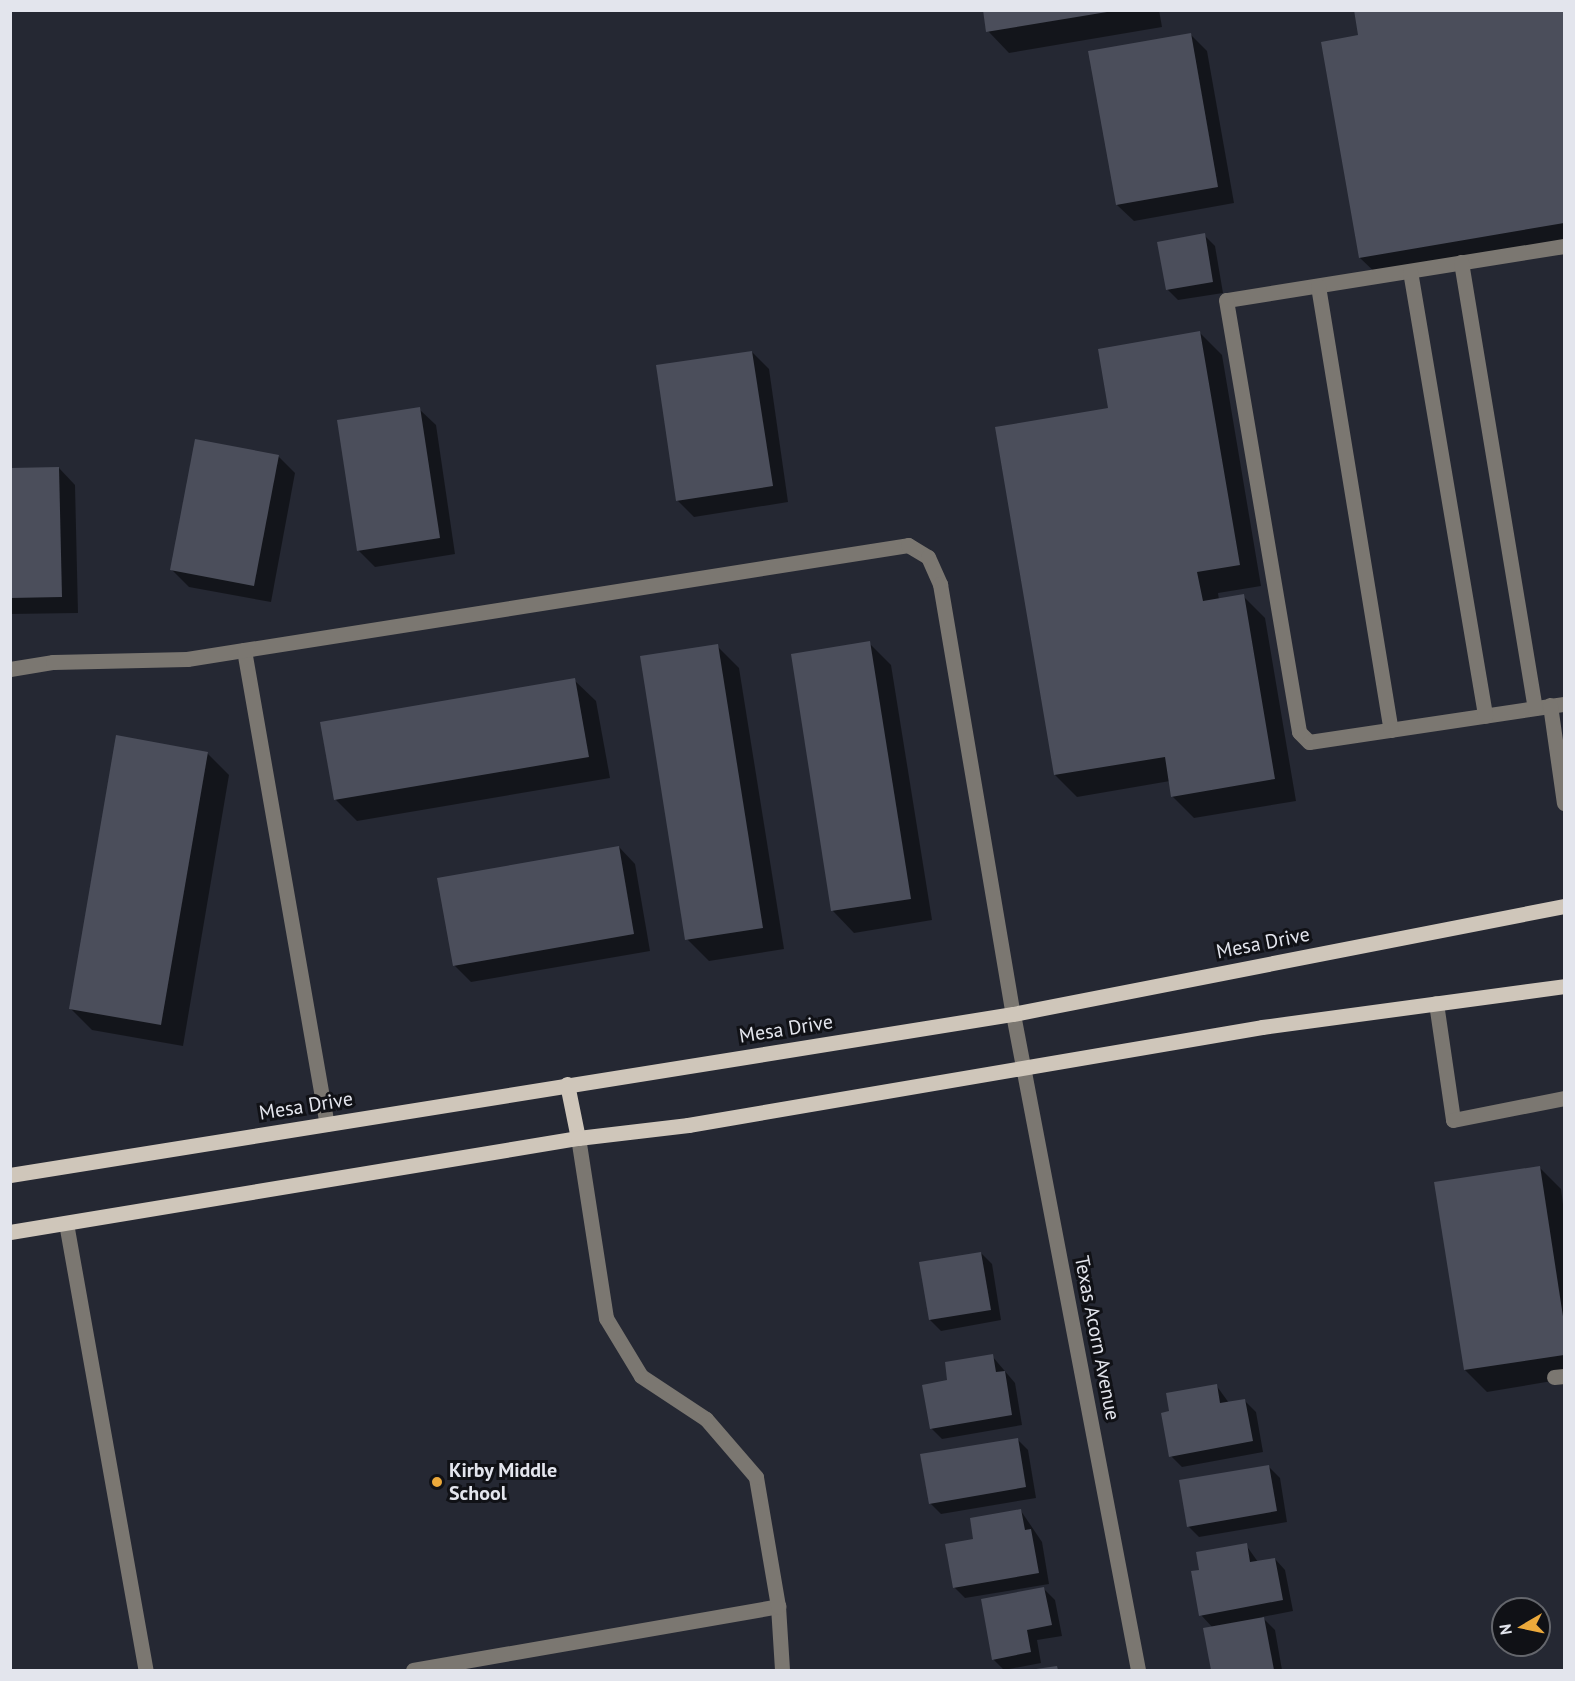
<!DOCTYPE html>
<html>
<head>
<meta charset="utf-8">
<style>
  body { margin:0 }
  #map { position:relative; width:1575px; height:1681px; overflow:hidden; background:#252833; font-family:"PT Sans",sans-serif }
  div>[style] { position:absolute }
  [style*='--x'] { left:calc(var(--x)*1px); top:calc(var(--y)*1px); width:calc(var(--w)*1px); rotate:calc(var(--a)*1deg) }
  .shadow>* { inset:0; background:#0007 }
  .building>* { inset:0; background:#4b4e5b }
  .minor>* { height:15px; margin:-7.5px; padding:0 7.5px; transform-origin:7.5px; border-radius:7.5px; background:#7b7771 }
  .major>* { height:15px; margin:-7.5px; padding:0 7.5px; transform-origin:7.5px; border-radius:7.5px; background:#cfc6ba }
  .dots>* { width:16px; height:16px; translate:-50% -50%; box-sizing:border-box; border:3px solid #101116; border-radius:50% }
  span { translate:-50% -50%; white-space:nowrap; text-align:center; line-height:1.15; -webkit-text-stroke:6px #101116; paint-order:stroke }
  .street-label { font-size:20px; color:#e3e5ed }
  .poi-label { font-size:20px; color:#e3e5ed; font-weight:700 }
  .left { translate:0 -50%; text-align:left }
  .frame { position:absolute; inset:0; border:12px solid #e3e5ed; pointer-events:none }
  .north { position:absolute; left:1491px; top:1597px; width:60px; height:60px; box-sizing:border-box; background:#101116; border:2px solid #64666c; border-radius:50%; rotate:261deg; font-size:16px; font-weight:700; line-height:24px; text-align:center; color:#e3e5ed }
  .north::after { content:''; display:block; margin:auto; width:21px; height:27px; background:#eca93b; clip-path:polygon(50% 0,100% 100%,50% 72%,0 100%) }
</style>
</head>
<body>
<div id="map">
  <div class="shadow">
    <div style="clip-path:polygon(984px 10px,1159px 10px,1162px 27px,1009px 53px,988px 31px)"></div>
    <div style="clip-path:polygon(1355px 10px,1564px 10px,1564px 248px,1382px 279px,1360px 258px,1360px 37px)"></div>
    <div style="clip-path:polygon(1190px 34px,1207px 51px,1234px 203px,1134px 221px,1117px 205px)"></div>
    <div style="clip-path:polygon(1204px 235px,1215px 246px,1223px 293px,1178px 300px,1167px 289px)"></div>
    <div style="clip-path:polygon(1200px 333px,1222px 355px,1261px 586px,1218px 593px,1219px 600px,1243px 596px,1265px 618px,1296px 801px,1194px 818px,1172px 796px,1170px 781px,1077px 797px,1055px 775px,1110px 409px)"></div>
    <div style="clip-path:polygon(752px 352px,769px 369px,788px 502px,694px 517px,677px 500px)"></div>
    <div style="clip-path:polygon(419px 409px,436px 425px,455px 554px,375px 567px,358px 550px)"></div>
    <div style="clip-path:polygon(278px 456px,295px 473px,271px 602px,189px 587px,172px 570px)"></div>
    <div style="clip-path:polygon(59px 468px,75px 485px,78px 613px,10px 614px,10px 469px)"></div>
    <div style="clip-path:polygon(869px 643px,891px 665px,932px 920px,854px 933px,833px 911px)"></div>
    <div style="clip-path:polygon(717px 646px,739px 668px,784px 949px,709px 961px,687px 939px)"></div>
    <div style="clip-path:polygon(574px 680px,596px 701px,610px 778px,357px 821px,335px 799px)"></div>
    <div style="clip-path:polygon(207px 753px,229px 775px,183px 1046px,92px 1030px,70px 1008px)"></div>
    <div style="clip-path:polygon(619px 847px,635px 864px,650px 951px,471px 982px,454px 965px)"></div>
    <div style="clip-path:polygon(1539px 1167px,1561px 1189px,1564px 1212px,1564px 1379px,1487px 1392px,1465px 1370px)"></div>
    <div style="clip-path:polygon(981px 1253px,992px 1264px,1001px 1320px,941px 1331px,930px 1320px)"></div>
    <div style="clip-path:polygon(992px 1356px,1015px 1383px,1022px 1425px,942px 1439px,931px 1428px,949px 1382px)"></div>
    <div style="clip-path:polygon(1216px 1385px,1229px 1403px,1245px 1401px,1256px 1412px,1263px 1452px,1182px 1467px,1171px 1456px,1171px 1413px)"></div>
    <div style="clip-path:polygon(1017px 1439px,1028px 1450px,1036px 1498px,941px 1514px,930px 1503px)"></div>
    <div style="clip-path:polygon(1269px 1467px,1280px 1478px,1287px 1522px,1199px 1537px,1188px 1526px)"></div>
    <div style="clip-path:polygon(1021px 1511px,1042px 1542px,1049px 1584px,965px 1598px,954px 1587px,975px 1540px)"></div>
    <div style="clip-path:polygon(1246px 1545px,1258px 1562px,1275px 1559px,1285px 1570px,1293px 1611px,1262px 1617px,1275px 1630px,1282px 1670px,1212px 1670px,1205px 1629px,1213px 1628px,1201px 1615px,1201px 1571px)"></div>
    <div style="clip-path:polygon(1044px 1589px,1055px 1600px,1062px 1636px,1037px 1640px,1041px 1663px,1004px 1670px,993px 1659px)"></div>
  </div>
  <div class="building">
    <div style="clip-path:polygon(983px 10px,1107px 10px,1107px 12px,986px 32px)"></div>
    <div style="clip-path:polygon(1354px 10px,1564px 10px,1564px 223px,1359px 258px,1321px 42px,1358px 35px)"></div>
    <div style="clip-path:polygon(1191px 33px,1218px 187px,1116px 205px,1088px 51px)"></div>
    <div style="clip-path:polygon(1205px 233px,1213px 282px,1166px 290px,1157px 242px)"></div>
    <div style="clip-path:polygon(1200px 331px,1240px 565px,1197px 572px,1203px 601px,1244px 594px,1275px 779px,1171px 797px,1165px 757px,1054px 775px,995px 427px,1108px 408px,1098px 349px)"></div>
    <div style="clip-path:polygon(752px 351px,773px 486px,676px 501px,656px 365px)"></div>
    <div style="clip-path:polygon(420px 407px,440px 538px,357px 551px,337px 420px)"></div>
    <div style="clip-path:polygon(195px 439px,279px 455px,254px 586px,170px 570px)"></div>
    <div style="clip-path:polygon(59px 467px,62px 597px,10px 598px,10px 468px)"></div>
    <div style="clip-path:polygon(870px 641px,911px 899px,831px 911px,791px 654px)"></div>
    <div style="clip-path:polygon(718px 644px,763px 928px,685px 940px,640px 656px)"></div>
    <div style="clip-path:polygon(575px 678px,589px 757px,334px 800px,320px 722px)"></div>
    <div style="clip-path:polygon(116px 735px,208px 752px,161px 1025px,69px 1009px)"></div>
    <div style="clip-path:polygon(619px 846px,634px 934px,453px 966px,437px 878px)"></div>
    <div style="clip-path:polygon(1540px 1166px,1564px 1323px,1564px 1355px,1464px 1370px,1434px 1182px)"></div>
    <div style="clip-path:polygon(981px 1252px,991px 1310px,929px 1320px,919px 1262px)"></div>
    <div style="clip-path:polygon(993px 1354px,996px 1372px,1005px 1371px,1012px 1415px,930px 1429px,922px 1385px,947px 1380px,945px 1362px)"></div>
    <div style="clip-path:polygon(1217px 1384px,1220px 1403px,1245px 1399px,1253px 1441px,1169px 1457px,1161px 1413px,1169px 1411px,1166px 1393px)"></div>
    <div style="clip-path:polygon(1018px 1438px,1026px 1487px,929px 1504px,920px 1454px)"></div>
    <div style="clip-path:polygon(1269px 1465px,1277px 1511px,1187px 1527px,1179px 1480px)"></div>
    <div style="clip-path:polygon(1021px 1509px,1025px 1530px,1031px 1529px,1039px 1573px,953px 1588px,945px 1544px,973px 1539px,970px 1518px)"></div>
    <div style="clip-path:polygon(1247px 1543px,1250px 1562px,1275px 1558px,1283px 1600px,1199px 1616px,1191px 1571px,1199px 1570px,1196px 1552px)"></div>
    <div style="clip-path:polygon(1044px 1587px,1052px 1625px,1027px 1630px,1031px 1652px,992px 1660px,981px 1599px)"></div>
    <div style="clip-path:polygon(1264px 1617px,1274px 1670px,1211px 1670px,1203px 1628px)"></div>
    <div style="clip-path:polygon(1057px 1666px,1058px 1670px,1036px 1670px,1036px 1669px)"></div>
  </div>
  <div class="minor">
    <div style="--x:1564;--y:246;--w:342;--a:170.9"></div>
    <div style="--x:1226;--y:300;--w:438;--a:80.4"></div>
    <div style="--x:1299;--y:732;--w:14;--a:45"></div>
    <div style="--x:1309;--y:742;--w:258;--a:-8.5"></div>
    <div style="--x:1461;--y:262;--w:452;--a:80.6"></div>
    <div style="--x:1410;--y:271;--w:451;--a:80.4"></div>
    <div style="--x:1318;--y:286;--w:450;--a:80.7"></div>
    <div style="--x:244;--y:650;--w:481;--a:80.1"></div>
    <div style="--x:10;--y:669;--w:44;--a:-9.2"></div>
    <div style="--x:53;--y:662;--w:134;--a:-1.3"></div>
    <div style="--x:187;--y:659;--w:730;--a:-8.98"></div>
    <div style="--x:908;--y:545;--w:23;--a:31"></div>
    <div style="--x:928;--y:557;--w:30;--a:66"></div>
    <div style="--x:940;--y:584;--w:436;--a:80.4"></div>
    <div style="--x:1013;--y:1014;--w:668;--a:79.21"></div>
    <div style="--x:1550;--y:705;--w:99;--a:81.9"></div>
    <div style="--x:1436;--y:1003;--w:118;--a:81.7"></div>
    <div style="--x:1453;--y:1120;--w:113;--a:-11.2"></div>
    <div style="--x:66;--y:1223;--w:454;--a:79.9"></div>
    <div style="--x:1554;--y:1377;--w:10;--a:-6"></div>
    <div style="--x:778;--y:1606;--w:64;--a:86.4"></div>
    <div style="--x:413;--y:1670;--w:371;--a:-9.9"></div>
    <div style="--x:778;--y:1606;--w:131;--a:-99.7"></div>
    <div style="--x:756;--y:1477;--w:77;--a:-130.8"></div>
    <div style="--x:706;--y:1419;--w:78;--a:-146.5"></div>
    <div style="--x:641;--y:1376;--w:68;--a:-121.1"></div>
    <div style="--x:606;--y:1318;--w:182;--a:-98.8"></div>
  </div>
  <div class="major">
    <div style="--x:567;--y:1084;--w:55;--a:78.5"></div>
    <div style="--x:10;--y:1175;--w:1016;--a:-9.12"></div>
    <div style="--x:1013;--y:1014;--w:561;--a:-11.09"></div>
    <div style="--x:10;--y:1232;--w:576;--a:-9.4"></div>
    <div style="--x:578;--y:1138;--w:111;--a:-6.7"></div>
    <div style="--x:688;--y:1125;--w:582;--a:-9.69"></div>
    <div style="--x:1262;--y:1027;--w:305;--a:-7.7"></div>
  </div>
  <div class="dots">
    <div style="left:437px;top:1482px;background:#eca93b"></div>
  </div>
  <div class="street-label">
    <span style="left:1263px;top:943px;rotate:-11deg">Mesa Drive</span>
    <span style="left:786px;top:1029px;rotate:-9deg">Mesa Drive</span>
    <span style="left:306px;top:1106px;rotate:-9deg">Mesa Drive</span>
    <span style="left:1097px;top:1338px;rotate:79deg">Texas Acorn Avenue</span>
  </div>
  <div class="poi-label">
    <span class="left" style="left:449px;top:1482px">Kirby Middle<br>School</span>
  </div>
  <div class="frame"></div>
  <div class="north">N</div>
</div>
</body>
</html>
